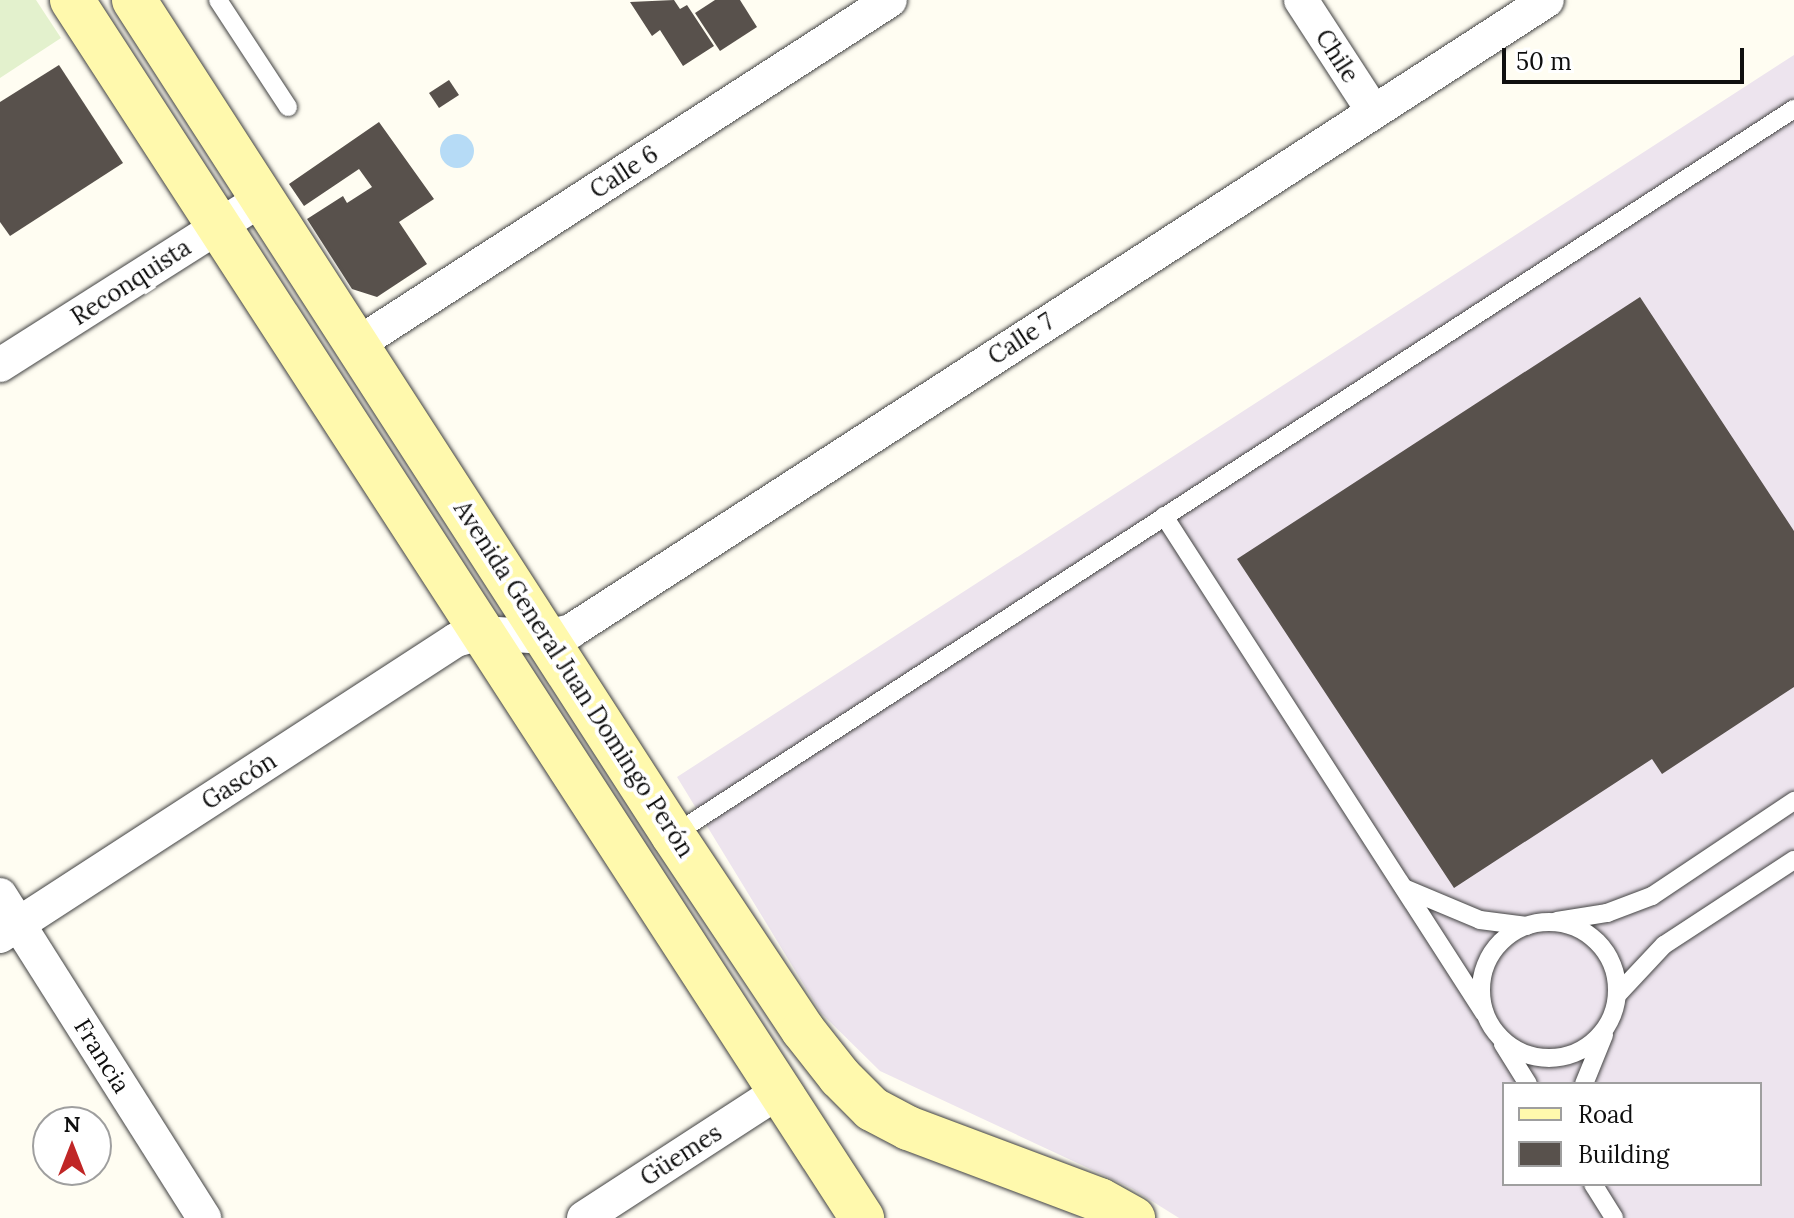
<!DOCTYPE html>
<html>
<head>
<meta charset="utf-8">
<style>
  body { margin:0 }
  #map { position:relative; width:1794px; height:1218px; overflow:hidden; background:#fffdf2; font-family:Lora,serif }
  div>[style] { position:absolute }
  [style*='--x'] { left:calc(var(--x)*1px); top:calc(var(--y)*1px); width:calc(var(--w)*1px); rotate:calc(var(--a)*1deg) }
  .industrial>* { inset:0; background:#ede4ee }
  .pitch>* { inset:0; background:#e3f1cd }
  .water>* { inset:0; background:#b6dbf6 }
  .round { border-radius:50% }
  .building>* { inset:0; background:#58514c }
  .roads { filter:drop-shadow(0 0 2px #424242) drop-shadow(0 0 2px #424242) }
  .lane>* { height:18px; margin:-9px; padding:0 9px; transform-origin:9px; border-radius:9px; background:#fff }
  .lane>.ring { margin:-9px; padding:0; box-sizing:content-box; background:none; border:18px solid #fff; border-radius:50% }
  .street>* { height:34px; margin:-17px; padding:0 17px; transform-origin:17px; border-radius:17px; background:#fff }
  .secondary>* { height:44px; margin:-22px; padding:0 22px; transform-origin:22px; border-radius:22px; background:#fff9ad }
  span { translate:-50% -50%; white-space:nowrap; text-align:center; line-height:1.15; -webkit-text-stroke:8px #fff; paint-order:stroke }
  .street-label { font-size:24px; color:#0f0f0f }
  .legend { position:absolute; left:1502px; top:1082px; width:260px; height:104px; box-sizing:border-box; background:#fff; border:2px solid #9f9f9f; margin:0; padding:10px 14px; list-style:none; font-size:24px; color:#0f0f0f }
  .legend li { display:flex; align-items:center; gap:16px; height:40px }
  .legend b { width:40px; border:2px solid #9f9f9f }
  .north { position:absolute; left:32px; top:1106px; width:80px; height:80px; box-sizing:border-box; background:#fff; border:2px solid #9f9f9f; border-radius:50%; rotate:0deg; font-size:22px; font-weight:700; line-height:32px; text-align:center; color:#0f0f0f }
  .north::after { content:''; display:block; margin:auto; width:28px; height:36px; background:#c02626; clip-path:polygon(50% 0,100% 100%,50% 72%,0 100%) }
  .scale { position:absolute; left:1502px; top:48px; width:242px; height:36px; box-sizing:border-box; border:4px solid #0f0f0f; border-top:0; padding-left:10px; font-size:24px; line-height:28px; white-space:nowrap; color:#0f0f0f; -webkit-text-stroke:6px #fff; paint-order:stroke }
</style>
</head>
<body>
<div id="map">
  <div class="industrial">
    <div style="clip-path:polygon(evenodd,1794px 55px,1794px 1218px,1179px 1218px,1131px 1188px,880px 1071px,821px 1013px,677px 777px,1794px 55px,1504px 1084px,1760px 1084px,1760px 1184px,1504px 1184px,1504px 1084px)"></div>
  </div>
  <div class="pitch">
    <div style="clip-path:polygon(0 0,36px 0,61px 38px,0 78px)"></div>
  </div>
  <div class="water">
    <div class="round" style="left:440px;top:134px;width:34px;height:34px"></div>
  </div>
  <div class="building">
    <div style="clip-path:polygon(674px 0,680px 9px,687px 5px,714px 46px,683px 66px,660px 30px,652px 36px,630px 2px)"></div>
    <div style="clip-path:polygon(715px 0,740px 0,757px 27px,720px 51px,695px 13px)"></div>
    <div style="clip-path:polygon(59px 65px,123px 163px,10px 236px,0 222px,0 102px)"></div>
    <div style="clip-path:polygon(449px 80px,459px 95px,439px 108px,429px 93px)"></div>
    <div style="clip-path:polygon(379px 122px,434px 199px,399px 222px,427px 264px,377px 297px,352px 289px,307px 219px,343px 196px,347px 203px,372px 187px,359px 169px,304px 206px,289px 184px)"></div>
    <div style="clip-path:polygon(1640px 297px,1794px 531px,1794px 687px,1662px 774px,1652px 759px,1454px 888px,1237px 559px)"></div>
  </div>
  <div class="roads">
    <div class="lane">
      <div style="--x:218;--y:0;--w:128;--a:56.8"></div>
      <div style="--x:1164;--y:516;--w:591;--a:57.22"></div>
      <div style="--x:673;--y:835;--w:1336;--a:-32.93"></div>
      <div style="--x:1404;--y:888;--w:82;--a:22.8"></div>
      <div style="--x:1480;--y:920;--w:47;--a:7.3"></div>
      <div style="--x:1557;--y:921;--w:51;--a:-9.1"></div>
      <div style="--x:1607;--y:913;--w:48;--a:-20.7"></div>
      <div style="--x:1652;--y:896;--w:171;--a:-33.8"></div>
      <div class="ring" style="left:1481px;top:922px;width:118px;height:118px"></div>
      <div style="--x:1617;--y:995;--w:69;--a:-46.8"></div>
      <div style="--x:1664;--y:945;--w:155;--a:-33.2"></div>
      <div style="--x:1503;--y:1044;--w:47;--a:58"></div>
      <div style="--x:1584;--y:1084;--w:53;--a:-67.8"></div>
      <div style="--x:1593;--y:1184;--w:40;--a:58"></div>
    </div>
    <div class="street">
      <div style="--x:1301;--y:0;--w:132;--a:57"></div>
      <div style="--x:359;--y:343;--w:632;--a:-32.86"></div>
      <div style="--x:0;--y:365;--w:310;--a:-32.4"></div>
      <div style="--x:0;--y:895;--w:382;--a:57.7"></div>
      <div style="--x:0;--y:936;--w:544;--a:-32.99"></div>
      <div style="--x:456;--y:640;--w:26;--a:-16"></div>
      <div style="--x:481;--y:633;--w:65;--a:3.5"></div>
      <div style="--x:546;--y:637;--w:26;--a:-13"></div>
      <div style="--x:571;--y:631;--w:1162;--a:-32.88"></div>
      <div style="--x:584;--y:1218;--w:231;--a:-33"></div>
    </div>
    <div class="secondary">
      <div style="--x:72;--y:0;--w:1452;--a:57.03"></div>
      <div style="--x:134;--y:0;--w:994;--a:57.16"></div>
      <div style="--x:673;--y:835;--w:234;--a:56.3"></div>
      <div style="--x:803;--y:1030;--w:60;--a:51.8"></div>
      <div style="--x:840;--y:1077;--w:45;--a:45"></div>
      <div style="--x:872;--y:1109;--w:41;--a:27.8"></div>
      <div style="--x:908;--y:1128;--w:205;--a:20.6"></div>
      <div style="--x:1100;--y:1200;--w:38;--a:29"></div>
    </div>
  </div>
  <div class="street-label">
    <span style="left:1337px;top:56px;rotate:57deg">Chile</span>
    <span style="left:624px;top:172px;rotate:-33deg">Calle 6</span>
    <span style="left:131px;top:282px;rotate:-33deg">Reconquista</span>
    <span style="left:1021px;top:339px;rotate:-33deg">Calle 7</span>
    <span style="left:574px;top:679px;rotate:57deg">Avenida General Juan Domingo Perón</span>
    <span style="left:239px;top:781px;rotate:-33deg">Gascón</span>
    <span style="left:102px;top:1056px;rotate:58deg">Francia</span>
    <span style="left:681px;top:1155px;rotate:-33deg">Güemes</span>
  </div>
  <ul class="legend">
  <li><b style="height:10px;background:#fff9ad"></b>Road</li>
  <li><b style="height:22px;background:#58514c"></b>Building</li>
  </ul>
  <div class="north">N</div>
  <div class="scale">50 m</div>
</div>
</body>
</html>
